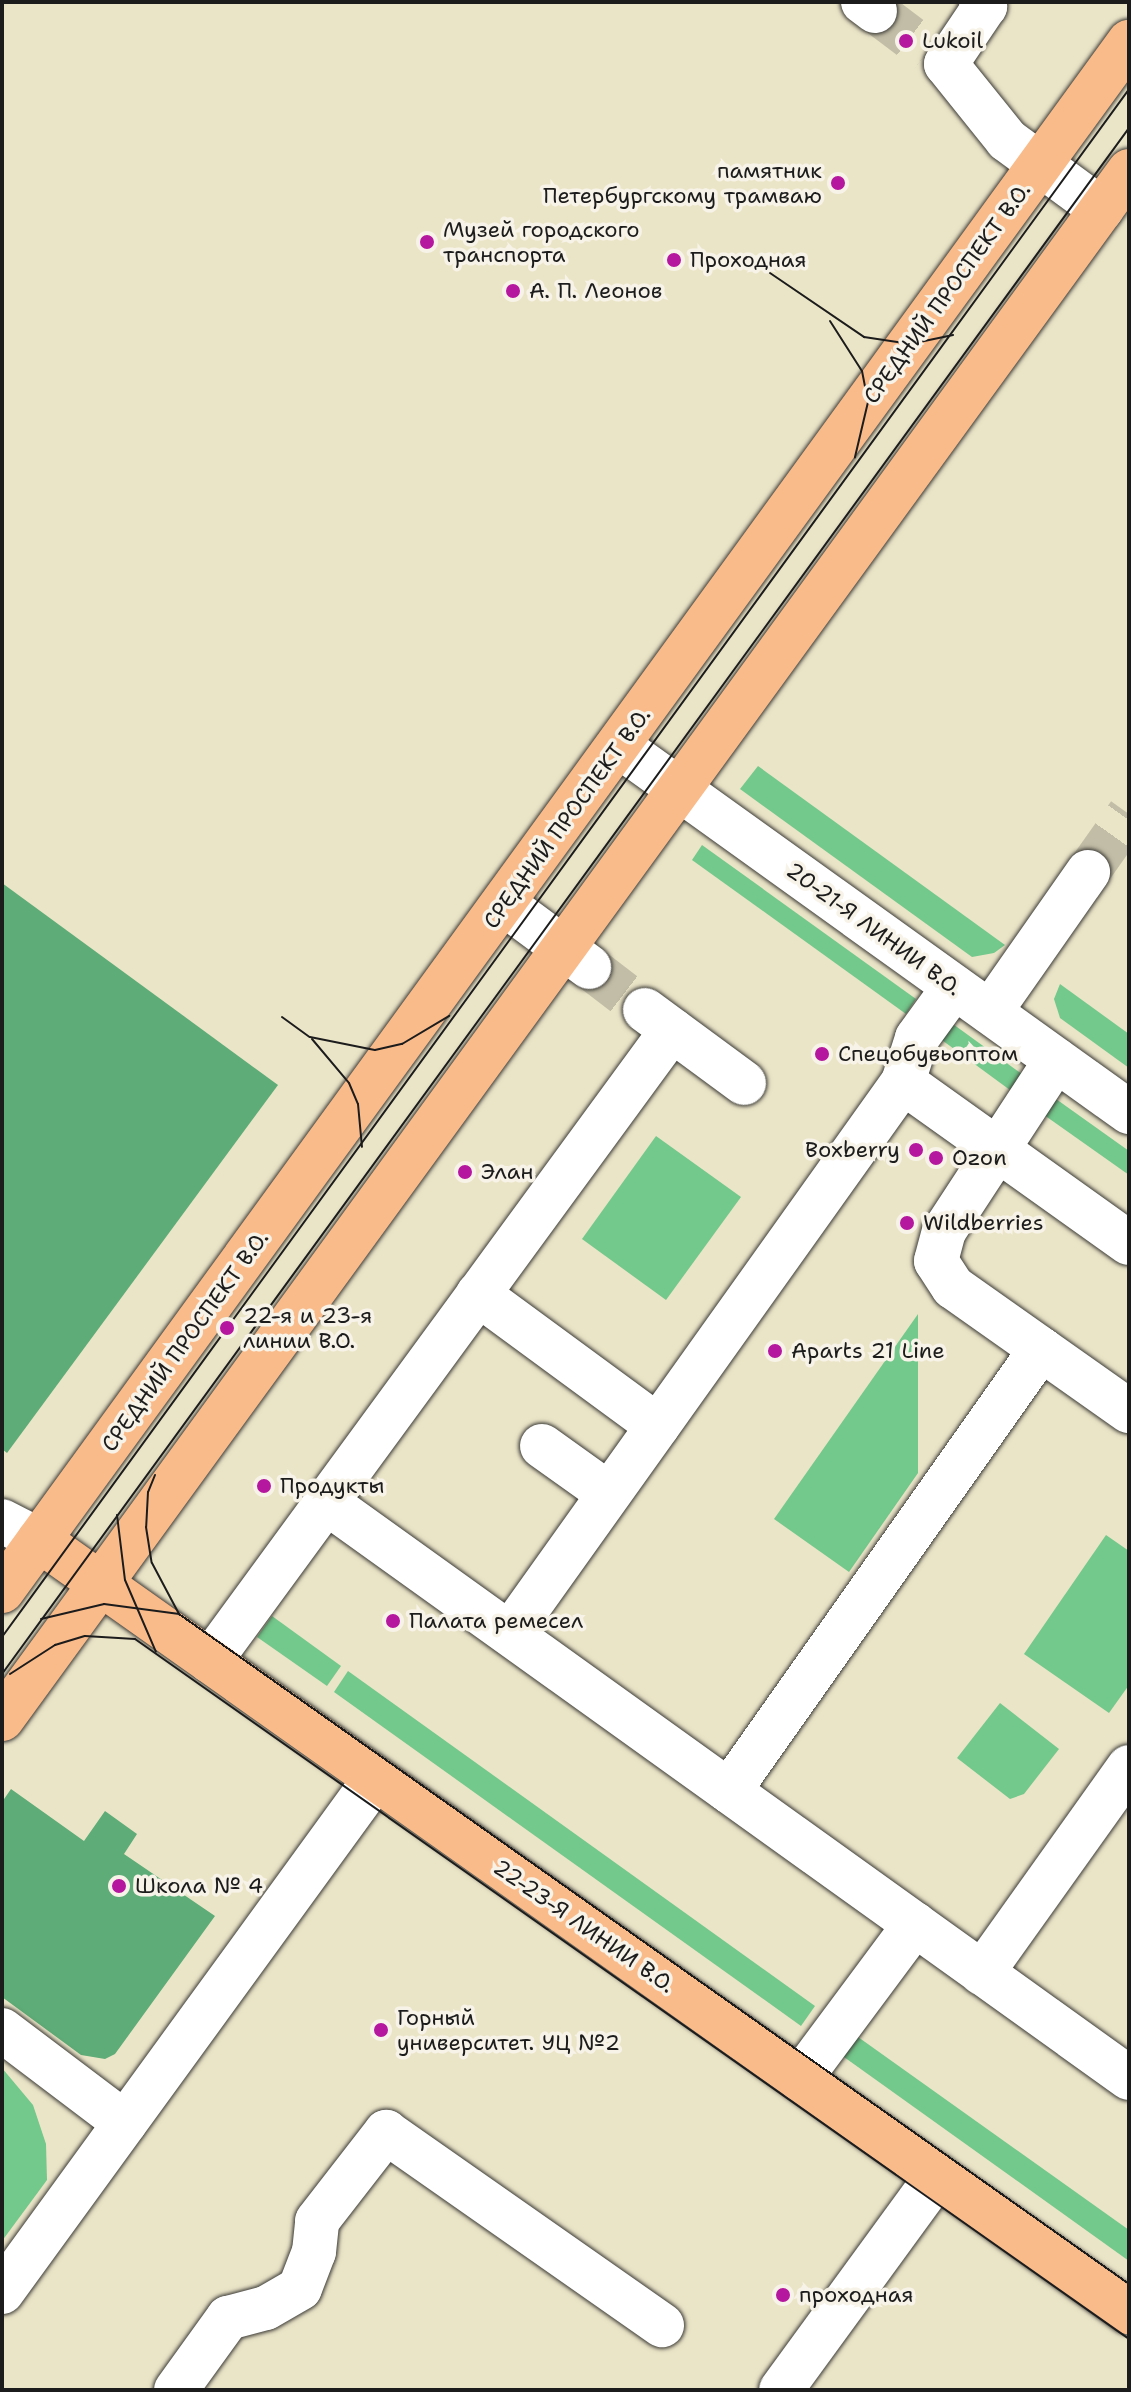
<!DOCTYPE html>
<html>
<head>
<meta charset="utf-8">
<style>
  body { margin:0 }
  #map { position:relative; width:1131px; height:2392px; overflow:hidden; background:#ebe5c8; font-family:"Shantell Sans",sans-serif }
  div>[style] { position:absolute }
  [style*='--x'] { left:calc(var(--x)*1px); top:calc(var(--y)*1px); width:calc(var(--w)*1px); rotate:calc(var(--a)*1deg) }
  .green>* { inset:0; background:#73c88b }
  .forest>* { inset:0; background:#5eac77 }
  .minor-tunnel>* { height:44px; margin-top:-22px; transform-origin:0; background:repeating-linear-gradient(90deg,#c2bda6 0 44px,transparent 0 66px) }
  .roads { filter:drop-shadow(0 0 2px #3b3a36) drop-shadow(0 0 2px #3b3a36) }
  .minor>* { height:44px; margin:-22px; padding:0 22px; transform-origin:22px; border-radius:22px; background:#fff }
  .major>* { height:44px; margin:-22px; padding:0 22px; transform-origin:22px; border-radius:22px; background:#fabb8b }
  .tram>* { height:2px; margin:-1px; padding:0 1px; transform-origin:1px; border-radius:1px; background:#1c1c1c }
  .dots>* { width:22px; height:22px; translate:-50% -50%; box-sizing:border-box; border:4px solid #f7f3e8; border-radius:50% }
  span { translate:-50% -50%; white-space:nowrap; text-align:center; line-height:1.15; -webkit-text-stroke:7px #f7f3e8; paint-order:stroke }
  .poi-label { font-size:22px; color:#1c1c1c }
  .left { translate:0 -50%; text-align:left }
  .right { translate:-100% -50%; text-align:right }
  .street-label { font-size:22px; color:#1c1c1c }
  .frame { position:absolute; inset:0; border:4px solid #1c1c1c; pointer-events:none }
</style>
</head>
<body>
<div id="map">
  <div class="green">
    <div style="clip-path:polygon(758px 766px,1005px 945px,994px 953px,972px 957px,740px 789px)"></div>
    <div style="clip-path:polygon(702px 845px,916px 999px,906px 1014px,692px 860px)"></div>
    <div style="clip-path:polygon(1060px 984px,1129px 1034px,1129px 1068px,1060px 1018px,1054px 999px)"></div>
    <div style="clip-path:polygon(946px 1019px,1026px 1077px,1014px 1093px,935px 1035px)"></div>
    <div style="clip-path:polygon(1049px 1094px,1129px 1151px,1129px 1175px,1037px 1110px)"></div>
    <div style="clip-path:polygon(656px 1136px,741px 1197px,666px 1300px,582px 1239px)"></div>
    <div style="clip-path:polygon(918px 1314px,918px 1473px,849px 1572px,774px 1519px)"></div>
    <div style="clip-path:polygon(1106px 1535px,1129px 1551px,1129px 1685px,1109px 1713px,1024px 1654px)"></div>
    <div style="clip-path:polygon(272px 1616px,341px 1666px,327px 1686px,257px 1637px)"></div>
    <div style="clip-path:polygon(348px 1671px,815px 2006px,801px 2026px,334px 1692px)"></div>
    <div style="clip-path:polygon(1000px 1703px,1059px 1749px,1024px 1794px,1010px 1799px,957px 1758px)"></div>
    <div style="clip-path:polygon(844px 2027px,1129px 2230px,1129px 2261px,830px 2047px)"></div>
    <div style="clip-path:polygon(2px 2068px,33px 2105px,46px 2144px,47px 2180px,2px 2241px)"></div>
  </div>
  <div class="forest">
    <div style="clip-path:polygon(2px 883px,278px 1085px,7px 1453px,2px 1449px)"></div>
    <div style="clip-path:polygon(11px 1789px,84px 1841px,105px 1811px,137px 1834px,124px 1854px,215px 1916px,115px 2054px,105px 2059px,81px 2055px,2px 1997px,2px 1802px)"></div>
  </div>
  <div class="minor-tunnel">
    <div style="--x:875;--y:11;--w:66;--a:37"></div>
    <div style="--x:1088;--y:872;--w:71;--a:-54.7"></div>
    <div style="--x:589;--y:967;--w:71;--a:37.5"></div>
  </div>
  <div class="roads">
    <div class="minor">
      <div style="--x:863;--y:2;--w:15;--a:37"></div>
      <div style="--x:981;--y:2;--w:6;--a:45"></div>
      <div style="--x:985;--y:6;--w:70;--a:123.9"></div>
      <div style="--x:946;--y:64;--w:97;--a:51.2"></div>
      <div style="--x:1007;--y:140;--w:117;--a:36.3"></div>
      <div style="--x:619;--y:746;--w:628;--a:35.67"></div>
      <div style="--x:504;--y:904;--w:106;--a:36.5"></div>
      <div style="--x:645;--y:1010;--w:123;--a:36.4"></div>
      <div style="--x:990;--y:1012;--w:171;--a:-55"></div>
      <div style="--x:1056;--y:1060;--w:204;--a:123.2"></div>
      <div style="--x:944;--y:1231;--w:31;--a:105"></div>
      <div style="--x:936;--y:1261;--w:31;--a:57"></div>
      <div style="--x:953;--y:1287;--w:215;--a:35.2"></div>
      <div style="--x:903;--y:1082;--w:277;--a:35.5"></div>
      <div style="--x:478;--y:1294;--w:223;--a:36.3"></div>
      <div style="--x:542;--y:1446;--w:82;--a:35.6"></div>
      <div style="--x:326;--y:1502;--w:988;--a:35.65"></div>
      <div style="--x:2;--y:1521;--w:42;--a:27.2"></div>
      <div style="--x:510;--y:1633;--w:677;--a:-54.5"></div>
      <div style="--x:903;--y:1082;--w:46;--a:-72.3"></div>
      <div style="--x:917;--y:1038;--w:63;--a:-54"></div>
      <div style="--x:210;--y:1661;--w:782;--a:-53.79"></div>
      <div style="--x:729;--y:1791;--w:541;--a:-54.78"></div>
      <div style="--x:982;--y:1973;--w:253;--a:-54.5"></div>
      <div style="--x:2;--y:2030;--w:154;--a:37.1"></div>
      <div style="--x:800;--y:2079;--w:193;--a:-53.4"></div>
      <div style="--x:2;--y:2292;--w:634;--a:-53.98"></div>
      <div style="--x:176;--y:2390;--w:89;--a:-54.2"></div>
      <div style="--x:228;--y:2318;--w:39;--a:-15"></div>
      <div style="--x:266;--y:2308;--w:39;--a:-30"></div>
      <div style="--x:300;--y:2288;--w:39;--a:-69"></div>
      <div style="--x:314;--y:2252;--w:31;--a:-84"></div>
      <div style="--x:317;--y:2221;--w:113;--a:-52.2"></div>
      <div style="--x:386;--y:2132;--w:337;--a:35"></div>
      <div style="--x:781;--y:2390;--w:265;--a:-53.9"></div>
    </div>
    <div class="major">
      <div style="--x:39;--y:1540;--w:1336;--a:35.31"></div>
      <div style="--x:2;--y:1591;--w:1916;--a:-53.96"></div>
      <div style="--x:2;--y:1719;--w:1915;--a:-53.94"></div>
    </div>
  </div>
  <div class="tram">
    <div style="--x:770;--y:273;--w:114;--a:34.2"></div>
    <div style="--x:864;--y:337;--w:47;--a:8.7"></div>
    <div style="--x:910;--y:344;--w:44;--a:-11.8"></div>
    <div style="--x:830;--y:321;--w:59;--a:57.4"></div>
    <div style="--x:862;--y:371;--w:32;--a:79"></div>
    <div style="--x:868;--y:402;--w:57;--a:103.3"></div>
    <div style="--x:282;--y:1017;--w:34;--a:36"></div>
    <div style="--x:310;--y:1037;--w:66;--a:11.3"></div>
    <div style="--x:375;--y:1050;--w:28;--a:-13"></div>
    <div style="--x:402;--y:1044;--w:55;--a:-30.8"></div>
    <div style="--x:312;--y:1039;--w:57;--a:49.9"></div>
    <div style="--x:349;--y:1083;--w:23;--a:67"></div>
    <div style="--x:358;--y:1104;--w:43;--a:84.7"></div>
    <div style="--x:155;--y:1475;--w:18;--a:112"></div>
    <div style="--x:148;--y:1492;--w:35;--a:93"></div>
    <div style="--x:146;--y:1527;--w:36;--a:81"></div>
    <div style="--x:152;--y:1563;--w:58;--a:62.1"></div>
    <div style="--x:117;--y:1515;--w:65;--a:83"></div>
    <div style="--x:125;--y:1580;--w:78;--a:66.7"></div>
    <div style="--x:41;--y:1619;--w:65;--a:-13.4"></div>
    <div style="--x:104;--y:1604;--w:76;--a:7.6"></div>
    <div style="--x:179;--y:1614;--w:1162;--a:35.19"></div>
    <div style="--x:2;--y:1637;--w:1915;--a:-53.94"></div>
    <div style="--x:2;--y:1674;--w:1913;--a:-53.91"></div>
    <div style="--x:10;--y:1674;--w:54;--a:-32.8"></div>
    <div style="--x:55;--y:1645;--w:31;--a:-17"></div>
    <div style="--x:85;--y:1636;--w:50;--a:3.4"></div>
    <div style="--x:135;--y:1639;--w:1216;--a:35.15"></div>
  </div>
  <div class="dots">
    <div style="left:906px;top:41px;background:#b5179e"></div>
    <div style="left:838px;top:183px;background:#b5179e"></div>
    <div style="left:427px;top:242px;background:#b5179e"></div>
    <div style="left:674px;top:260px;background:#b5179e"></div>
    <div style="left:513px;top:291px;background:#b5179e"></div>
    <div style="left:822px;top:1054px;background:#b5179e"></div>
    <div style="left:916px;top:1150px;background:#b5179e"></div>
    <div style="left:936px;top:1158px;background:#b5179e"></div>
    <div style="left:465px;top:1172px;background:#b5179e"></div>
    <div style="left:907px;top:1223px;background:#b5179e"></div>
    <div style="left:227px;top:1328px;background:#b5179e"></div>
    <div style="left:775px;top:1351px;background:#b5179e"></div>
    <div style="left:264px;top:1486px;background:#b5179e"></div>
    <div style="left:393px;top:1621px;background:#b5179e"></div>
    <div style="left:119px;top:1886px;background:#b5179e"></div>
    <div style="left:381px;top:2030px;background:#b5179e"></div>
    <div style="left:783px;top:2295px;background:#b5179e"></div>
  </div>
  <div class="poi-label">
    <span class="left" style="left:922px;top:41px">Lukoil</span>
    <span class="right" style="left:822px;top:183px">памятник<br>Петербургскому трамваю</span>
    <span class="left" style="left:443px;top:242px">Музей городского<br>транспорта</span>
    <span class="left" style="left:690px;top:260px">Проходная</span>
    <span class="left" style="left:529px;top:291px">А. П. Леонов</span>
    <span class="left" style="left:838px;top:1054px">Спецобувьоптом</span>
    <span class="right" style="left:900px;top:1150px">Boxberry</span>
    <span class="left" style="left:952px;top:1158px">Ozon</span>
    <span class="left" style="left:481px;top:1172px">Элан</span>
    <span class="left" style="left:923px;top:1223px">Wildberries</span>
    <span class="left" style="left:243px;top:1328px">22-я и 23-я<br>линии В.О.</span>
    <span class="left" style="left:791px;top:1351px">Aparts 21 Line</span>
    <span class="left" style="left:280px;top:1486px">Продукты</span>
    <span class="left" style="left:409px;top:1621px">Палата ремесел</span>
    <span class="left" style="left:135px;top:1886px">Школа № 4</span>
    <span class="left" style="left:397px;top:2030px">Горный<br>университет. УЦ №2</span>
    <span class="left" style="left:799px;top:2295px">проходная</span>
  </div>
  <div class="street-label">
    <span style="left:947px;top:293px;rotate:-54deg">СРЕДНИЙ ПРОСПЕКТ В.О.</span>
    <span style="left:567px;top:818px;rotate:-54deg">СРЕДНИЙ ПРОСПЕКТ В.О.</span>
    <span style="left:874px;top:929px;rotate:36deg">20-21-Я ЛИНИИ В.О.</span>
    <span style="left:185px;top:1341px;rotate:-54deg">СРЕДНИЙ ПРОСПЕКТ В.О.</span>
    <span style="left:584px;top:1926px;rotate:35deg">22-23-Я ЛИНИИ В.О.</span>
  </div>
  <div class="frame"></div>
</div>
</body>
</html>
